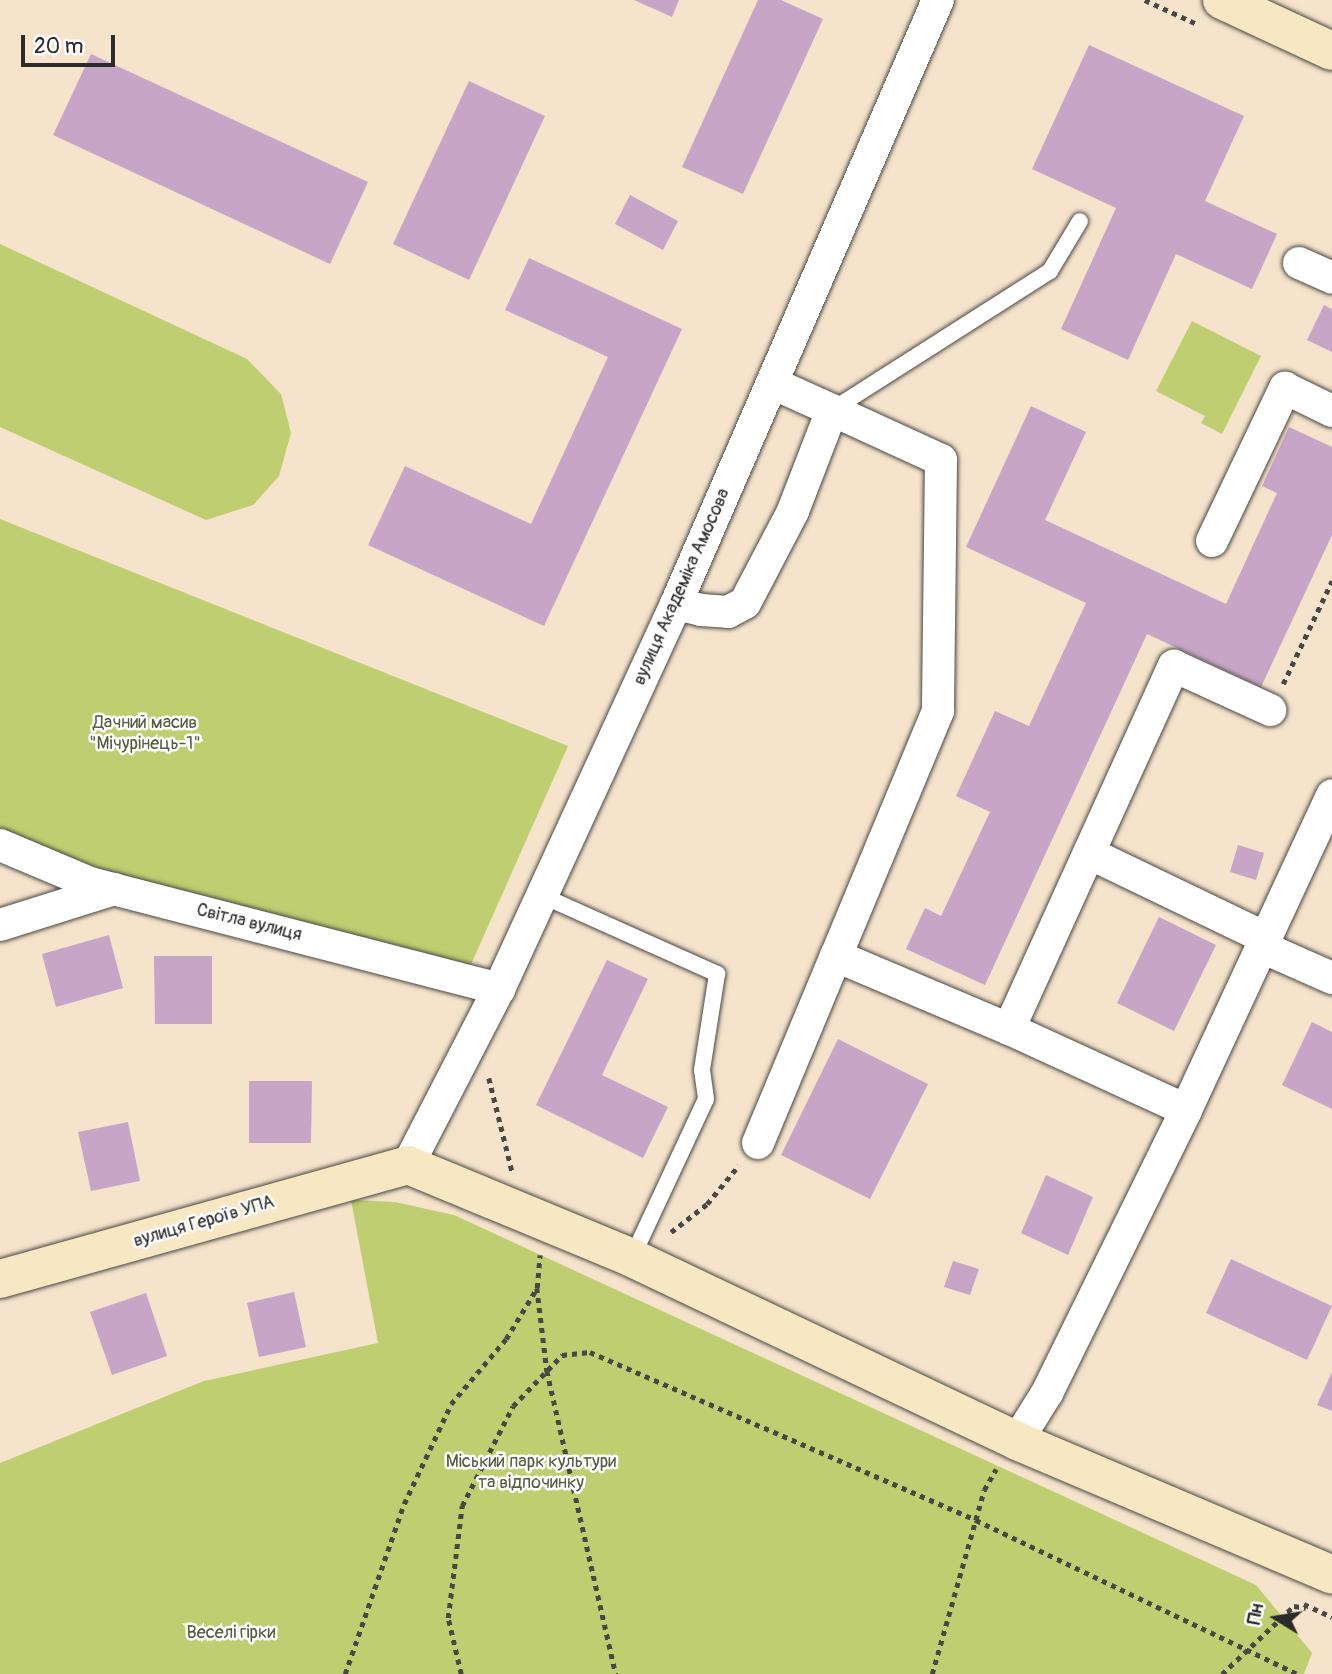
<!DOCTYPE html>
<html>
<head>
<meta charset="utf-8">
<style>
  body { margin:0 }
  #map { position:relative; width:1332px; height:1674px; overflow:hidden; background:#f5e3cb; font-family:Pangolin,sans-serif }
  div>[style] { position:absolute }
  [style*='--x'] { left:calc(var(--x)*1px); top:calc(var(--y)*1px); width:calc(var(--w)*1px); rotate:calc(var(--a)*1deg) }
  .green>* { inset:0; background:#bfce70 }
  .building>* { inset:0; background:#c7a5c7 }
  .path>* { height:4.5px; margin-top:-2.25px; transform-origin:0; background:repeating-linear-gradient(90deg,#494743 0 5px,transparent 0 10px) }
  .roads { filter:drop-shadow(0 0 2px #494743) drop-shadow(0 0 2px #494743) }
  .lane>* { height:16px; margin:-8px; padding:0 8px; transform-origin:8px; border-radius:8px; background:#fff }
  .street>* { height:32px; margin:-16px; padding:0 16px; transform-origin:16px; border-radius:16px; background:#fff }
  .secondary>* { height:38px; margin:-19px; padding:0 19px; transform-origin:19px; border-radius:19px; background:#f7e8c3 }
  span { translate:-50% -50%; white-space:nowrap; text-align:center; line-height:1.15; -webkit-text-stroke:5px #fff; paint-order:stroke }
  .street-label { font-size:18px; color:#2b2b2b }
  .park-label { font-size:18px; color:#575c40 }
  .north { position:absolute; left:1241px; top:1583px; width:70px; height:70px; -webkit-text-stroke:5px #fff; paint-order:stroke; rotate:281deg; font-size:19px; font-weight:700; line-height:28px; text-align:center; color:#2b2b2b }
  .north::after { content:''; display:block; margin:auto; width:24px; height:32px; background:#2b2b2b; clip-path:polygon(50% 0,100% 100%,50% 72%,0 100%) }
  .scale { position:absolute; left:21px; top:35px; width:94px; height:32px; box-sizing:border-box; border:4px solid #2b2b2b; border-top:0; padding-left:9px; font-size:21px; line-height:24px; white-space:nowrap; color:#2b2b2b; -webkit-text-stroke:5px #fff; paint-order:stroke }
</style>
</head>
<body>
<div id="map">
  <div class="green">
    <div style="clip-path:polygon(0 244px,247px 359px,281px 394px,291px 433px,279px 476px,253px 505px,206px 520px,0 427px)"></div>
    <div style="clip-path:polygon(1192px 321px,1261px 356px,1222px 434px,1201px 423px,1205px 416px,1156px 391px)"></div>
    <div style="clip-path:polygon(0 519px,568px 746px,469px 969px,99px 872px,0 834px)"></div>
    <div style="clip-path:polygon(351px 1200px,395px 1202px,454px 1215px,1256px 1585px,1312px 1653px,1304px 1674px,0 1674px,0 1463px,204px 1381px,378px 1343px)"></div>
  </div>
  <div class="building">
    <div style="clip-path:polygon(634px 0,679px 0,672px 17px)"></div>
    <div style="clip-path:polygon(758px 0,781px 0,823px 19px,743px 194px,682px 167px)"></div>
    <div style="clip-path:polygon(1089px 45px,1244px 116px,1205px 201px,1277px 234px,1252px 289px,1176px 254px,1128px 360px,1061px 329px,1116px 208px,1032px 169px)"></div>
    <div style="clip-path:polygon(91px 54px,368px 182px,330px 264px,53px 135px)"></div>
    <div style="clip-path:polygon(469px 81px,545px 116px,469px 280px,393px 244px)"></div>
    <div style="clip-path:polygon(630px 195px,678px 221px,663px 250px,615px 224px)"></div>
    <div style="clip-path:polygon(529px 258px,682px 329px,544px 626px,368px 545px,405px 466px,531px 524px,608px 357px,505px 310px)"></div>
    <div style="clip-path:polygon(1324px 305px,1332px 309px,1332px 352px,1307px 340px)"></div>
    <div style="clip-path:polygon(1031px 406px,1086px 432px,1045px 520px,1226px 604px,1277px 493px,1262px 486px,1289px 427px,1332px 447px,1332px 535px,1261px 687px,1147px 634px,985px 985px,906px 949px,925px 908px,941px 916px,990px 812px,956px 796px,995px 711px,1029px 726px,1086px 603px,966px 547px)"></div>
    <div style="clip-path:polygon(1238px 845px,1264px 853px,1256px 880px,1230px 872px)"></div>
    <div style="clip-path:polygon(1159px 917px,1216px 945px,1174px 1031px,1117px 1003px)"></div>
    <div style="clip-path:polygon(109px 935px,123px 988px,56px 1007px,42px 954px)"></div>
    <div style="clip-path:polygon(154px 956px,212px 956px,212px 1024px,155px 1024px)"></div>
    <div style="clip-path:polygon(607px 960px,648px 979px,602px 1075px,668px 1107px,643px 1158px,536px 1105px)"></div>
    <div style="clip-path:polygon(1312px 1022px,1332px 1032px,1332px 1109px,1282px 1085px)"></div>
    <div style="clip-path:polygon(838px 1039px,928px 1084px,870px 1199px,781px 1155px)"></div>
    <div style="clip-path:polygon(249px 1081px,312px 1081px,311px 1143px,249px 1143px)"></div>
    <div style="clip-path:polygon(128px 1122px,140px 1181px,91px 1191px,78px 1132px)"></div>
    <div style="clip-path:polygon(1046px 1175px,1093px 1197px,1068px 1255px,1021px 1233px)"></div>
    <div style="clip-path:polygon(1231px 1259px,1332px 1306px,1307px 1360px,1206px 1313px)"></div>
    <div style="clip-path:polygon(953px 1261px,979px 1269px,970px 1295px,944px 1287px)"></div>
    <div style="clip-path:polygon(294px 1292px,306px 1347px,259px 1357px,247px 1303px)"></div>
    <div style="clip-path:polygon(146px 1293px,167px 1356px,112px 1375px,90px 1312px)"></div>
    <div style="clip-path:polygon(1332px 1372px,1332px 1411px,1317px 1405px)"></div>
  </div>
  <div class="path">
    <div style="--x:1145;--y:0;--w:55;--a:24.7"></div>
    <div style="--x:1283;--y:684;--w:114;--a:-64.6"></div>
    <div style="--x:489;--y:1078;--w:96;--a:76.1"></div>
    <div style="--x:671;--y:1232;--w:46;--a:-37.9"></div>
    <div style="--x:707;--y:1204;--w:50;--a:-50.6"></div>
    <div style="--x:537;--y:1288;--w:84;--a:83.1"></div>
    <div style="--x:547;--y:1371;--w:311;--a:77.2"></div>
    <div style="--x:1304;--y:1604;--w:31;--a:25"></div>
    <div style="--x:345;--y:1674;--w:180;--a:-70.9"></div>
    <div style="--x:404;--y:1504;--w:110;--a:-64.8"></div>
    <div style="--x:451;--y:1404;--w:85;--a:-49.8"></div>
    <div style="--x:506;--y:1339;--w:60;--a:-58.7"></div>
    <div style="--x:537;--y:1288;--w:33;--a:-85"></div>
    <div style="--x:461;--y:1674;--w:57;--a:-103.1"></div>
    <div style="--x:448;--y:1618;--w:113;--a:-82.9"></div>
    <div style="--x:462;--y:1506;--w:112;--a:-63"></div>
    <div style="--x:513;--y:1406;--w:71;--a:-46.1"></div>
    <div style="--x:562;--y:1355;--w:28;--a:-6"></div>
    <div style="--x:590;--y:1352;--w:421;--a:23.5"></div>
    <div style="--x:976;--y:1520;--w:356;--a:25.6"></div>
    <div style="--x:932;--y:1674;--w:191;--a:-74.2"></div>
    <div style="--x:984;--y:1490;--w:24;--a:-60"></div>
    <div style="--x:1222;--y:1674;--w:99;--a:-43.4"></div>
    <div style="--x:1294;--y:1606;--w:12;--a:9"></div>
  </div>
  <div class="roads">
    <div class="lane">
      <div style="--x:832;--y:410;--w:259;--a:-32.5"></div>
      <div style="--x:1050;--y:271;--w:58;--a:-59"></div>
      <div style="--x:543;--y:896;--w:191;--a:24.1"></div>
      <div style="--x:717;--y:974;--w:97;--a:98.9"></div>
      <div style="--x:702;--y:1070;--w:29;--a:82"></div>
      <div style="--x:706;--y:1099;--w:175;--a:115"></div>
    </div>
    <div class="street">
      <div style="--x:1299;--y:263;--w:36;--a:24"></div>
      <div style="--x:832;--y:410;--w:120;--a:24.6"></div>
      <div style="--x:941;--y:460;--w:251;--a:90.7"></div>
      <div style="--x:938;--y:711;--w:265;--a:112.6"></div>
      <div style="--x:836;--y:956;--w:188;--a:22.9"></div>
      <div style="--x:1212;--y:541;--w:170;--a:-64.5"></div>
      <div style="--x:1285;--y:388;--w:52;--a:26.1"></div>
      <div style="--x:676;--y:604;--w:26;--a:13"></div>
      <div style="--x:701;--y:610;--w:27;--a:4"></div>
      <div style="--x:728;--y:612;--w:19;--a:-28"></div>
      <div style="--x:745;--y:603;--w:104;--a:-62.4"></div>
      <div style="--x:793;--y:511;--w:108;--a:-68.9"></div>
      <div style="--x:832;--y:410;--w:66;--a:-155.8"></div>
      <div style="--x:0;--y:845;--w:98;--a:22.9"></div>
      <div style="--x:90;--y:883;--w:423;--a:14.5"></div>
      <div style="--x:1089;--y:853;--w:196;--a:25.7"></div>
      <div style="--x:0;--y:925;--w:120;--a:-17.5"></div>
      <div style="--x:1262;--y:947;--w:77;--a:23.9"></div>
      <div style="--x:1186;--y:1110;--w:195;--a:-155.4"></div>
      <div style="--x:1009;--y:1029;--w:399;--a:-65.6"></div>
      <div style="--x:1174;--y:666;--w:106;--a:24.6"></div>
      <div style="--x:758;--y:1143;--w:203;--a:-67.4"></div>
      <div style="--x:408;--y:1165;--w:198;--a:-62.7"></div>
      <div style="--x:499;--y:989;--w:424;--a:-65.3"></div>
      <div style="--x:676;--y:604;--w:658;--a:-66.55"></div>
      <div style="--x:1017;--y:1441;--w:57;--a:-58"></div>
      <div style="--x:1047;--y:1393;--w:315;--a:-63.8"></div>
      <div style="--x:1186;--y:1110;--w:347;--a:-65.1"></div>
    </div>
    <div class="secondary">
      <div style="--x:1222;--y:0;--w:121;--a:24.9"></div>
      <div style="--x:0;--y:1279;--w:424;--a:-15.6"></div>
      <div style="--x:408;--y:1165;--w:243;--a:22.5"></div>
      <div style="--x:632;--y:1258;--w:426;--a:25.4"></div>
      <div style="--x:1017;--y:1441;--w:342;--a:23"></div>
    </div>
  </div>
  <div class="street-label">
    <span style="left:682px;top:587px;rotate:-66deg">вулиця Академіка Амосова</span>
    <span style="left:249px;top:923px;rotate:14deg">Світла вулиця</span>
    <span style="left:204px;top:1222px;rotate:-16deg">вулиця Героїв УПА</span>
  </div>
  <div class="park-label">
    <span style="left:145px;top:734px">Дачний масив<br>"Мічурінець-1"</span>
    <span style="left:531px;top:1473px">Міський парк культури<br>та відпочинку</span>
    <span style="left:231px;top:1633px">Веселі гірки</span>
  </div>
  <div class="north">Пн</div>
  <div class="scale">20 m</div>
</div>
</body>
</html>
